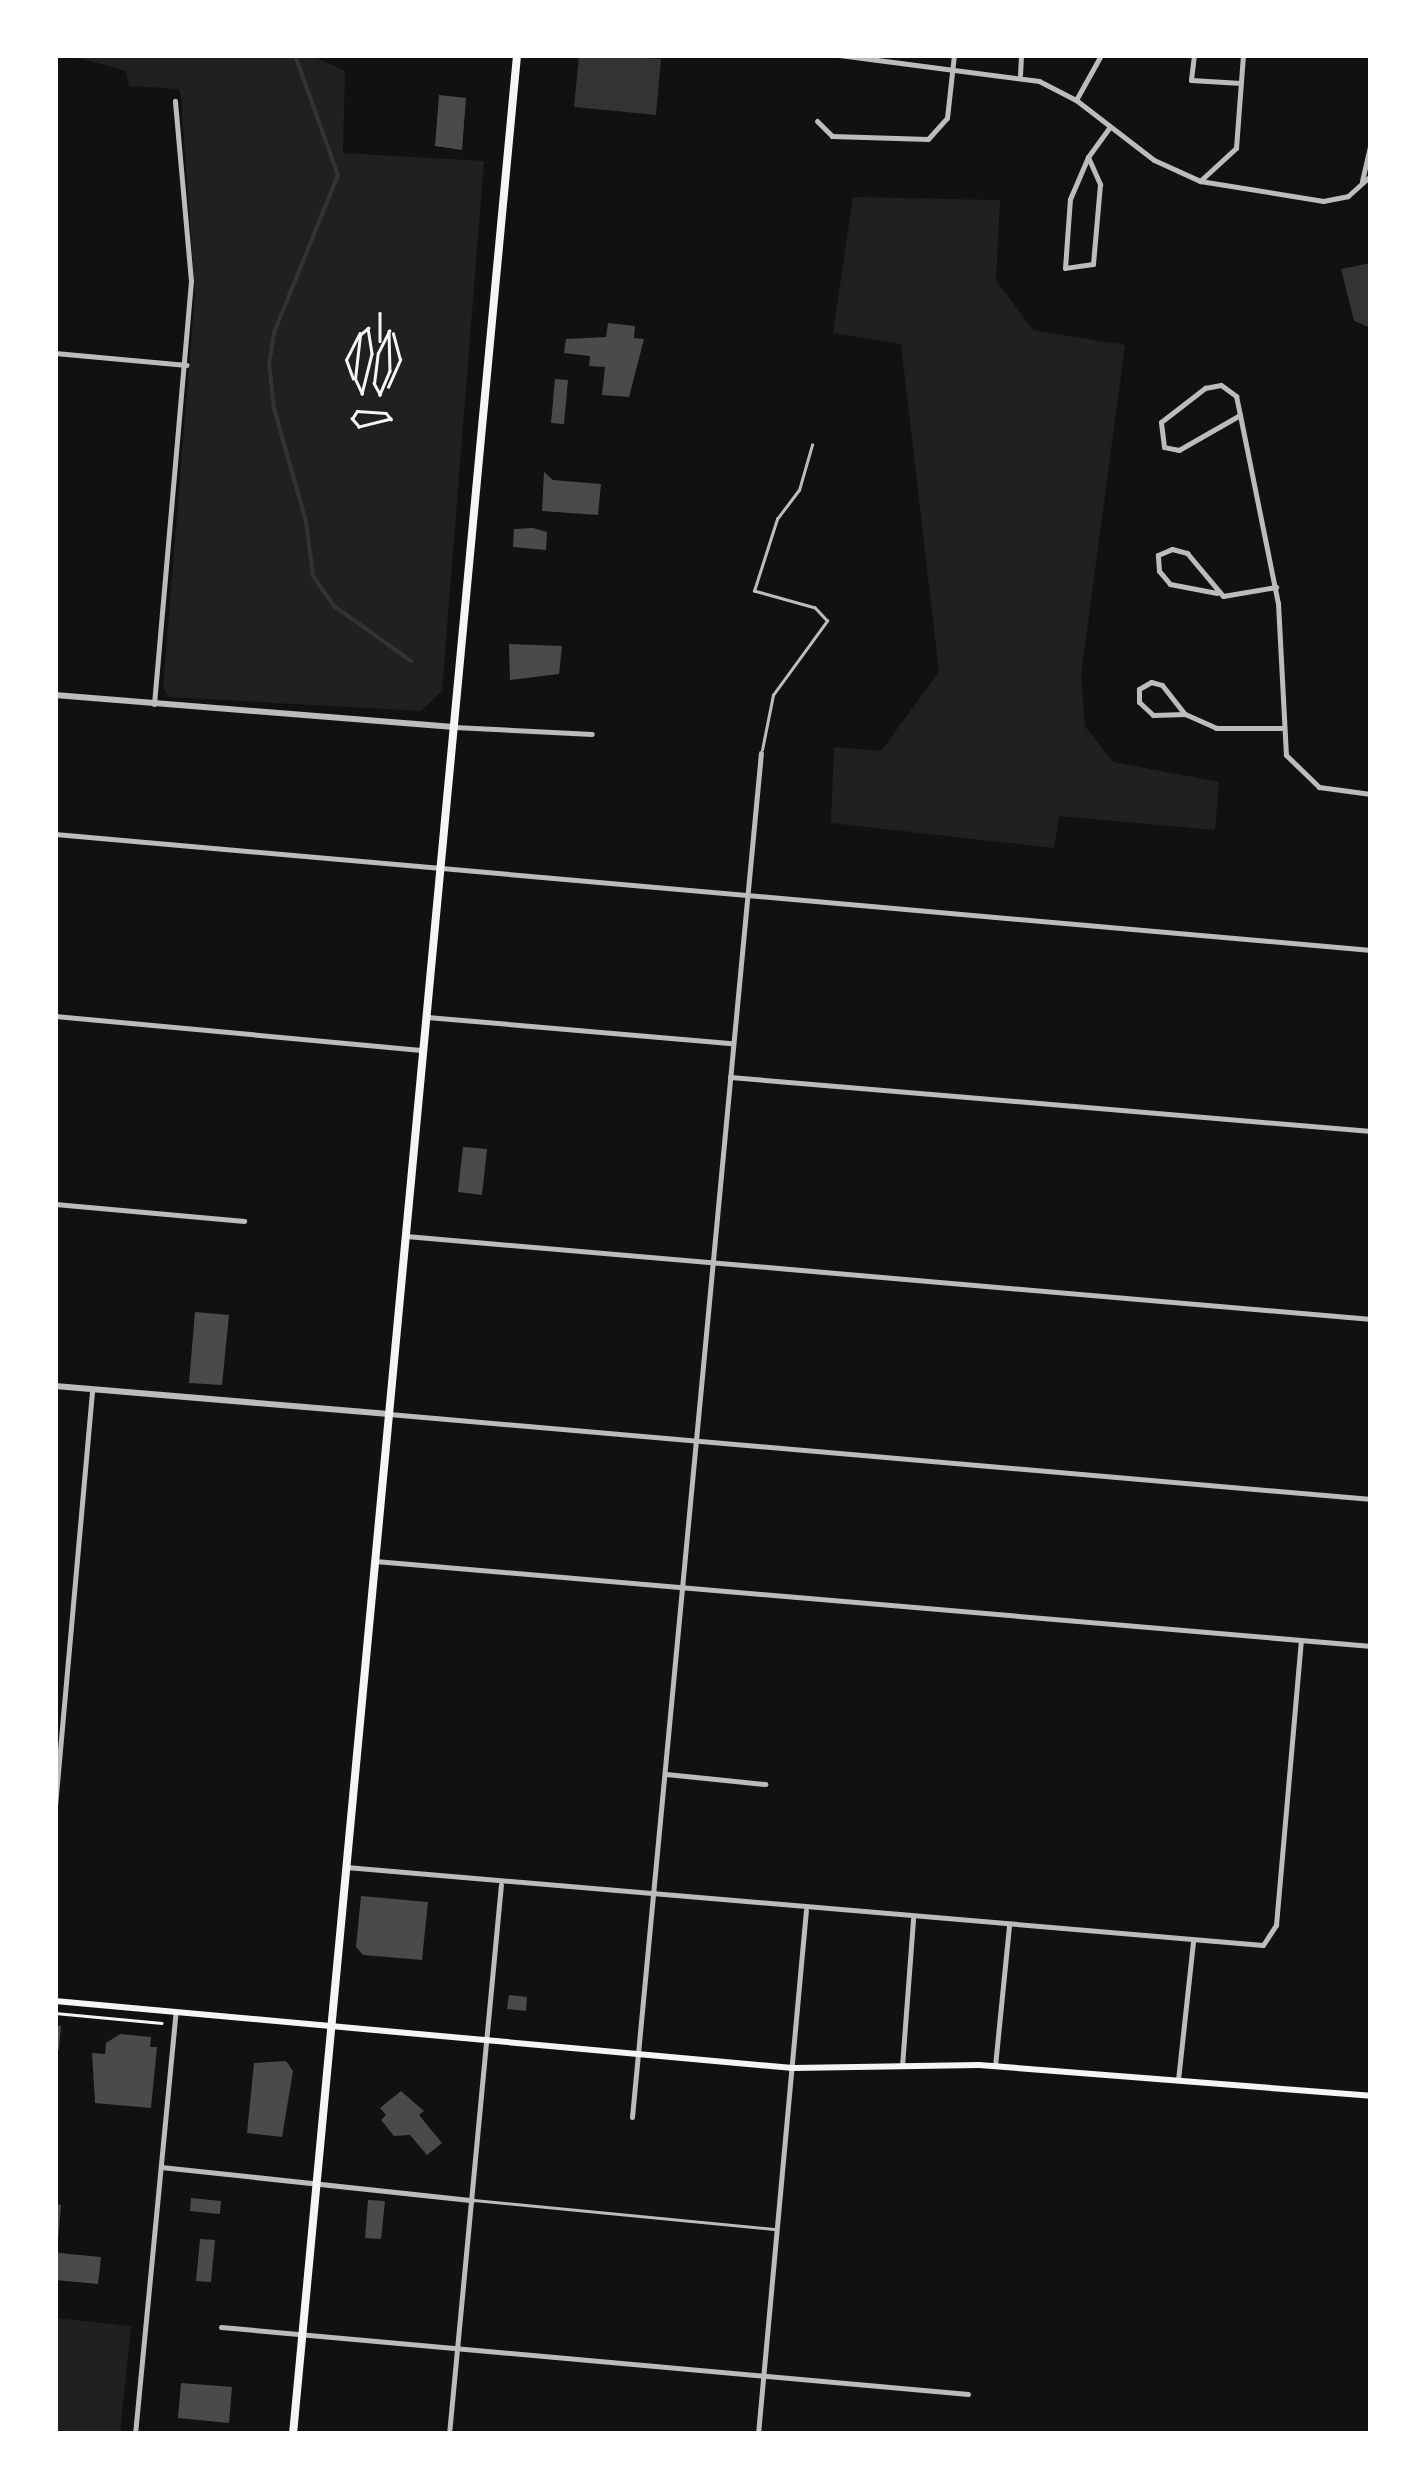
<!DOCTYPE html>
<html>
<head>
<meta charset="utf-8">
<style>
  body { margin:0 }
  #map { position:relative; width:1426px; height:2489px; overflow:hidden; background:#111; font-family:Ubuntu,sans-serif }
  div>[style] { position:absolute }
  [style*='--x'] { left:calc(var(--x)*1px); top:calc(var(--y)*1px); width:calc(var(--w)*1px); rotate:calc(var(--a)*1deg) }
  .green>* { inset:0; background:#202020 }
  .water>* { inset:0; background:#333 }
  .stream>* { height:4px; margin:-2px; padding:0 2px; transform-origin:2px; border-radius:2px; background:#333 }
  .building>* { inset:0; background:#4a4a4a }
  .path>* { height:2.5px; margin:-1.25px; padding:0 1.25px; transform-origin:1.25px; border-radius:1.25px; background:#f5f5f5 }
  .service>* { height:2.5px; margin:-1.25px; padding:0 1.25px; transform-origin:1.25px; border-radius:1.25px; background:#bcbcbc }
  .minor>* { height:5px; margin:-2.5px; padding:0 2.5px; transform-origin:2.5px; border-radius:2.5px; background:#bcbcbc }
  .tertiary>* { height:6px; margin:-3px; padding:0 3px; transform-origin:3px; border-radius:3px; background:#bcbcbc }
  .secondary>* { height:6px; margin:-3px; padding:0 3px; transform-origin:3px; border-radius:3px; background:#f5f5f5 }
  .trunk>* { height:8px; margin:-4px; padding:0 4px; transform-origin:4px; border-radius:4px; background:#f5f5f5 }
  span { translate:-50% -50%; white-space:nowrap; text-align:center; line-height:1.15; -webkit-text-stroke:8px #fff; paint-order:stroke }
  .frame { position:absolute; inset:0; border:58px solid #fff; pointer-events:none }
</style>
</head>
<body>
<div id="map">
  <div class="green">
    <div style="clip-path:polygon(68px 55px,310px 55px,345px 71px,343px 153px,484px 161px,442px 691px,421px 711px,169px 697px,163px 688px,195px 292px,181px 97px,179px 89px,129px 86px,126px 71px)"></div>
    <div style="clip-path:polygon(853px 197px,1000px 200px,996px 280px,1033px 330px,1125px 345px,1081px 675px,1085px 726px,1113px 762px,1219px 782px,1215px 830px,1059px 816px,1054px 848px,831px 823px,834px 747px,881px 751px,939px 672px,901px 344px,833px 333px)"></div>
    <div style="clip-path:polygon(55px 2318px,131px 2326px,120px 2434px,55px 2434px)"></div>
  </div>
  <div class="water">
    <div style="clip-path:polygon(579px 55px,661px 59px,656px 115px,574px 107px)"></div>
    <div style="clip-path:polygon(1371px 263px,1371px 328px,1354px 321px,1341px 269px)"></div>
  </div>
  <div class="stream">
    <div style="--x:295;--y:55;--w:127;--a:70.3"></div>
    <div style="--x:338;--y:175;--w:170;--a:112.1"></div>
    <div style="--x:274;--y:333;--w:30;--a:99"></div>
    <div style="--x:269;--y:363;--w:45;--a:83.7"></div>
    <div style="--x:274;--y:408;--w:118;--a:74.3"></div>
    <div style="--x:306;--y:522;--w:54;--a:82.6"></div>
    <div style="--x:313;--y:576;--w:37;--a:55"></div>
    <div style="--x:334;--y:606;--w:95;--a:35.5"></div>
  </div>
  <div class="building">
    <div style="clip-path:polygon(439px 95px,466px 98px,462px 150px,435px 146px)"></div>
    <div style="clip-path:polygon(608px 323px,635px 326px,634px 338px,644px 339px,629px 397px,602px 395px,605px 367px,589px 366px,590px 356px,564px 353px,566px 339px,606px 337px)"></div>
    <div style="clip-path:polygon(555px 379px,568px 380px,564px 424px,551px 423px)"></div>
    <div style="clip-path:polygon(544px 472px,553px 480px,601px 484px,598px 515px,542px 511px)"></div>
    <div style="clip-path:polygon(533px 528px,547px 532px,546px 550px,513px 547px,514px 529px)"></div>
    <div style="clip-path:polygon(509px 644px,562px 646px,559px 674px,510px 680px)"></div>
    <div style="clip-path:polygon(463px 1147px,487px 1149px,482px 1195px,458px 1192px)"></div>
    <div style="clip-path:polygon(195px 1312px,229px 1315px,222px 1385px,189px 1383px)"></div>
    <div style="clip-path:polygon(361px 1896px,428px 1902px,422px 1960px,363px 1955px,356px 1947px)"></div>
    <div style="clip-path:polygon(509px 1995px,527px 1997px,526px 2011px,507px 2009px)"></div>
    <div style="clip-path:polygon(55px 2025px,61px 2026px,59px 2050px,55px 2050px)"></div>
    <div style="clip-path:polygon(120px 2034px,151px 2037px,150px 2047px,157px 2047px,151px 2108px,95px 2103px,92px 2053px,105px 2054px,106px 2043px)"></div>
    <div style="clip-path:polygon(286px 2061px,293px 2071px,282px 2137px,247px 2133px,254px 2063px)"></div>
    <div style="clip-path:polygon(401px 2091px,424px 2111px,419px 2115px,442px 2143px,427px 2155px,410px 2135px,394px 2136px,381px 2120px,386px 2115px,380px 2108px)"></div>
    <div style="clip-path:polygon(191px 2198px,221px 2201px,220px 2214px,190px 2211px)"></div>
    <div style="clip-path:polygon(368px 2200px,385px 2201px,381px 2239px,365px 2238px)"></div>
    <div style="clip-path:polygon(55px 2204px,61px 2205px,58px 2240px,55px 2240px)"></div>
    <div style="clip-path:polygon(200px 2239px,215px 2240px,211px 2282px,196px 2281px)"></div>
    <div style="clip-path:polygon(55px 2247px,59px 2253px,101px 2257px,98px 2284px,55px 2280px)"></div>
    <div style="clip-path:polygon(181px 2383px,232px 2387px,229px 2423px,178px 2418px)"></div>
  </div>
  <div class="path">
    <div style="--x:380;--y:313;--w:28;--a:90"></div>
    <div style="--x:368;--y:328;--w:26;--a:81"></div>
    <div style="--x:372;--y:354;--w:41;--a:104"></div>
    <div style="--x:362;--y:394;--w:17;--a:-115"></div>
    <div style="--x:355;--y:379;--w:44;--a:-83.5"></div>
    <div style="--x:360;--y:335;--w:11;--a:-41"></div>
    <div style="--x:389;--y:331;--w:40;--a:88.6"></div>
    <div style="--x:390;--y:371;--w:26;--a:113"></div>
    <div style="--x:380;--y:395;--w:13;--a:-119"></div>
    <div style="--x:374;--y:384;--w:31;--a:-83"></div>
    <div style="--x:378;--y:353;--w:25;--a:-63"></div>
    <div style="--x:353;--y:379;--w:20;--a:-110"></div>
    <div style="--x:346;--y:360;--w:30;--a:-63"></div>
    <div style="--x:388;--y:387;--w:30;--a:-66"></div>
    <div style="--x:400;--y:360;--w:27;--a:-105"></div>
    <div style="--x:357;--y:411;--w:29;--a:4"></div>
    <div style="--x:386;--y:413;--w:8;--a:50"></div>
    <div style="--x:391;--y:419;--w:33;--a:166"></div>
    <div style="--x:359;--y:427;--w:11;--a:-131"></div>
    <div style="--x:352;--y:419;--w:9;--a:-58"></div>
    <div style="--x:55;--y:2013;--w:107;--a:5.3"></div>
  </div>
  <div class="service">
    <div style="--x:762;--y:750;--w:56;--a:-78.7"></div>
    <div style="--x:773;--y:695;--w:92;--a:-53.9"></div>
    <div style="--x:827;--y:621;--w:18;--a:-133"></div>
    <div style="--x:815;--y:608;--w:63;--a:-164.4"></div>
    <div style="--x:754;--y:591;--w:76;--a:-72.3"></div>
    <div style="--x:777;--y:519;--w:36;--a:-53"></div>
    <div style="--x:799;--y:490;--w:47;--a:-73.9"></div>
    <div style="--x:474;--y:2200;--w:301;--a:5.5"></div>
  </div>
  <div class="minor">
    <div style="--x:839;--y:55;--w:202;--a:7.4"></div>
    <div style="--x:1039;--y:81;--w:42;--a:27.2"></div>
    <div style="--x:1076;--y:100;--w:98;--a:37.6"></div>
    <div style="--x:1154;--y:160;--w:51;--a:24.5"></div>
    <div style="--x:1200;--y:181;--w:125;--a:9.2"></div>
    <div style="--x:1323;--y:201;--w:25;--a:-11"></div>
    <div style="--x:1348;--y:196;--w:31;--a:-42"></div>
    <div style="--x:1194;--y:55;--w:25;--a:97"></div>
    <div style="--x:1191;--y:80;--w:50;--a:3.4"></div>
    <div style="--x:1020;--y:75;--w:20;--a:-87"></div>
    <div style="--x:1076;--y:100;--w:51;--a:-60.9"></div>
    <div style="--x:817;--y:121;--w:21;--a:45"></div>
    <div style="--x:832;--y:136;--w:96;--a:1.8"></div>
    <div style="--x:928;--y:139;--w:28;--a:-48"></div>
    <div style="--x:947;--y:118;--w:63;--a:-83.7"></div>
    <div style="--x:1088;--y:157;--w:30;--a:66"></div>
    <div style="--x:1100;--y:184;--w:80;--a:95"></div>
    <div style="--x:1093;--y:264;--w:28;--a:172"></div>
    <div style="--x:1065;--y:268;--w:69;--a:-85.9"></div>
    <div style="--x:1070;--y:199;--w:46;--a:-66.8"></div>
    <div style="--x:1088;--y:157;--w:37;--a:-54"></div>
    <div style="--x:1200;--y:181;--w:49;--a:-42.5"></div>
    <div style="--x:1236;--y:148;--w:93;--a:-85.7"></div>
    <div style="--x:1362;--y:181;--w:40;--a:-77"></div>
    <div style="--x:55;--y:353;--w:132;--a:5.2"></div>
    <div style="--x:1221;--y:385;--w:19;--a:36"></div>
    <div style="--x:1236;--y:396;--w:19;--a:78"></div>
    <div style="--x:1240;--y:415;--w:70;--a:150.2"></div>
    <div style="--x:1179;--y:450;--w:15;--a:-169"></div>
    <div style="--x:1164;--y:447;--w:25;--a:-97"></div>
    <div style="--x:1161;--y:422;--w:56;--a:-37.7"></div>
    <div style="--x:1205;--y:388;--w:16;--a:-11"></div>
    <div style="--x:1240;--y:415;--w:192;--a:78.6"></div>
    <div style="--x:1278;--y:603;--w:152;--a:87"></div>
    <div style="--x:1286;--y:755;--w:46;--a:44.1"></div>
    <div style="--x:1319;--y:787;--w:52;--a:7.7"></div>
    <div style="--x:1217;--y:593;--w:48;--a:-169.2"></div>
    <div style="--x:1170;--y:584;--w:17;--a:-130"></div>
    <div style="--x:1159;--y:571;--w:16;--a:-94"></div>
    <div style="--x:1158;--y:555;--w:15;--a:-23"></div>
    <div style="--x:1172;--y:549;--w:16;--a:15"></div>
    <div style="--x:1187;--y:553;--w:56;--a:50.1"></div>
    <div style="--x:1223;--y:596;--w:54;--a:-9.6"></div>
    <div style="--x:154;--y:704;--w:425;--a:-85"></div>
    <div style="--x:191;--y:281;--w:181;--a:-95.1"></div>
    <div style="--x:1185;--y:714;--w:32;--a:178"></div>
    <div style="--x:1153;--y:715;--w:19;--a:-137"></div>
    <div style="--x:1139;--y:702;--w:13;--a:-90"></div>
    <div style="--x:1139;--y:689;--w:14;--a:-30"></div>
    <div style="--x:1151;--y:682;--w:11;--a:15"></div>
    <div style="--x:1162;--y:685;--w:37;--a:52"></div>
    <div style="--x:1185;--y:714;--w:34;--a:24"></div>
    <div style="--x:1216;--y:728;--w:65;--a:0"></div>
    <div style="--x:454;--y:727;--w:138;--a:2.9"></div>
    <div style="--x:55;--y:834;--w:1321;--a:5.04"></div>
    <div style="--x:55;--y:1016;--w:370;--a:5.3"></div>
    <div style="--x:427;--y:1017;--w:306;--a:4.9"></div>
    <div style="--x:730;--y:1077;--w:643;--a:4.82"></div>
    <div style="--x:55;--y:1204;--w:190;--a:5.1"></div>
    <div style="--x:406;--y:1236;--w:969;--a:4.92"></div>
    <div style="--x:389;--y:1414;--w:986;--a:4.95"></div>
    <div style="--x:375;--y:1561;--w:1000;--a:4.88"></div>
    <div style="--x:666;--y:1774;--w:100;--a:5.8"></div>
    <div style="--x:55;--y:1806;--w:418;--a:-84.9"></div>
    <div style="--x:346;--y:1867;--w:920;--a:4.86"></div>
    <div style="--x:1263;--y:1945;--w:24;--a:-57"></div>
    <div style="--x:1276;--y:1925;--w:285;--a:-85"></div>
    <div style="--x:902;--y:2066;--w:148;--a:-85.7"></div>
    <div style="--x:995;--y:2066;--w:141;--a:-84.3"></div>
    <div style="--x:1178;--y:2080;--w:140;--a:-83.8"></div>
    <div style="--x:632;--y:2117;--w:1370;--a:-84.6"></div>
    <div style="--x:161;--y:2167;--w:313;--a:6.1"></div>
    <div style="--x:221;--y:2327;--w:750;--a:5.13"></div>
    <div style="--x:135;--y:2434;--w:424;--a:-84.5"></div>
    <div style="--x:449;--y:2434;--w:552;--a:-84.6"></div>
    <div style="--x:758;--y:2434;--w:526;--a:-84.77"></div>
  </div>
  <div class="tertiary">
    <div style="--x:55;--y:695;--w:400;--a:4.6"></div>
    <div style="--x:55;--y:1386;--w:335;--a:4.8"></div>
  </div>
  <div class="secondary">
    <div style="--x:55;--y:2001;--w:741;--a:5.19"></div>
    <div style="--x:793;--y:2068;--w:186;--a:-0.9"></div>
    <div style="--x:979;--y:2065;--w:393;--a:4.5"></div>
  </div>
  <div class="trunk">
    <div style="--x:293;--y:2434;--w:2390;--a:-84.62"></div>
  </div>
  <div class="frame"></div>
</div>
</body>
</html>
